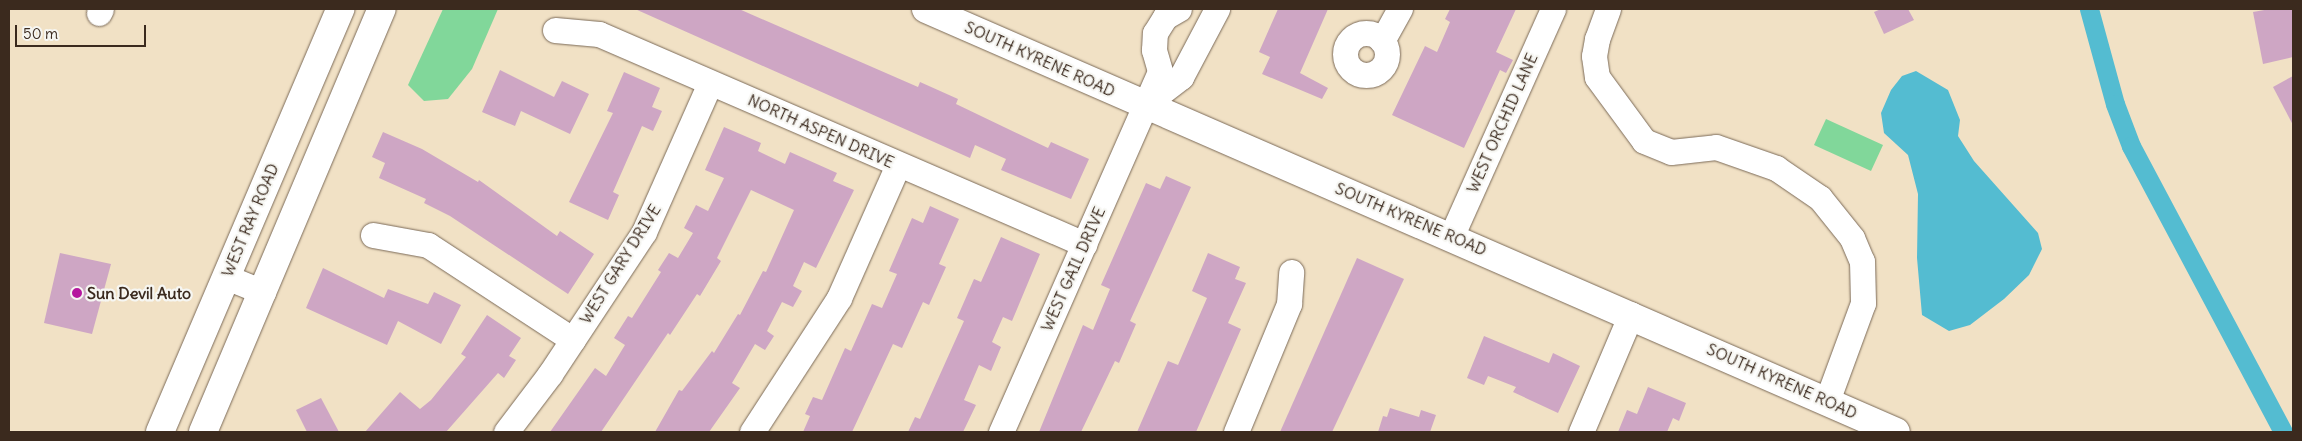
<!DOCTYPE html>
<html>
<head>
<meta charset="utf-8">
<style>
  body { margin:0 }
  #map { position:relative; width:2302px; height:441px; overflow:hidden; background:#f1e1c5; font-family:Delius,sans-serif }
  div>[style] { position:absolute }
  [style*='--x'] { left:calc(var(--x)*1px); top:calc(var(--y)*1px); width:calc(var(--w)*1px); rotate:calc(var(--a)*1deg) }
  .green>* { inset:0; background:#81d79a }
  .water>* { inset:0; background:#54bcd1 }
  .canal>* { height:19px; margin:-9.5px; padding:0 9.5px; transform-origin:9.5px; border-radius:9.5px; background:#54bcd1 }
  .building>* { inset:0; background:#cea6c4 }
  .roads { filter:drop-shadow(0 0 1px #7b6a58) drop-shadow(0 0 1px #7b6a58) }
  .minor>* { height:25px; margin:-12.5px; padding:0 12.5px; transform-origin:12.5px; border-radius:12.5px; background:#fff }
  .minor>.ring { margin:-12.5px; padding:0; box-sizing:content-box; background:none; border:25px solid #fff; border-radius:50% }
  .major>* { height:28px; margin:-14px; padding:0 14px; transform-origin:14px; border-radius:14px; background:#fff }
  .dots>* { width:14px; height:14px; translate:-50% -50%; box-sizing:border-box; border:2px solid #f6f6f2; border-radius:50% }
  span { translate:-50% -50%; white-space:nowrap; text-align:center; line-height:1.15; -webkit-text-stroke:4.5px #f6f6f2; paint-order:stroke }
  .street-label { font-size:16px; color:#3b2a1e }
  .poi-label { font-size:16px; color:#3b2a1e; font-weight:700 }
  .left { translate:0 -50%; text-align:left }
  .frame { position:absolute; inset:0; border:10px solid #3b2a1e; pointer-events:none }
  .scale { position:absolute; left:15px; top:25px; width:131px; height:22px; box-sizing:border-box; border:2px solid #3b2a1e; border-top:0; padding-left:6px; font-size:15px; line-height:18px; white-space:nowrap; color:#3b2a1e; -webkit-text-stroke:4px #f6f6f2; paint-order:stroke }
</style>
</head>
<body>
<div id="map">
  <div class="green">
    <div style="clip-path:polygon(443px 9px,498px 9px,472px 69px,448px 99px,424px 101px,408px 85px)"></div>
    <div style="clip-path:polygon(1826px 119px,1883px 145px,1871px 171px,1814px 145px)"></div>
  </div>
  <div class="water">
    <div style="clip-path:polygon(1916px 71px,1948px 90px,1960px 120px,1958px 136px,1974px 161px,2038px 233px,2042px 249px,2029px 275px,2004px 299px,1970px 325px,1949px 331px,1922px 315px,1917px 258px,1918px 194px,1908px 155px,1884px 133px,1881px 113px,1891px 90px,1902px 76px)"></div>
  </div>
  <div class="canal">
    <div style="--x:2089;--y:9;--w:98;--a:74.7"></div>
    <div style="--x:2115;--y:104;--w:45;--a:69.1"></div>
    <div style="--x:2131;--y:146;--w:324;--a:62"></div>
  </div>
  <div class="building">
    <div style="clip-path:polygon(635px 9px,739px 9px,918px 87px,920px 82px,958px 99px,956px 104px,1048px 148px,1051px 142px,1089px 159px,1071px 199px,1001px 170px,1006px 159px,975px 145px,970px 158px)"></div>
    <div style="clip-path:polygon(1278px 9px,1328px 9px,1300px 73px,1328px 88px,1322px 99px,1262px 74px,1270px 57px,1259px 52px)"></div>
    <div style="clip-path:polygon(1450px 9px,1516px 9px,1496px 52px,1513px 60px,1506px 73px,1500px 70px,1464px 148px,1392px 115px,1425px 46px,1437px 52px,1450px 22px,1445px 19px)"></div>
    <div style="clip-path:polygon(1881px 9px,1908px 9px,1914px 20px,1884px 34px,1874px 12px)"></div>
    <div style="clip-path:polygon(2270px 9px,2293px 9px,2293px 57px,2263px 64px,2253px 12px)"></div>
    <div style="clip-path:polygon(500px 70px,554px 97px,562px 81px,589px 94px,570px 134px,521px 111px,515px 126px,482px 112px)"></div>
    <div style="clip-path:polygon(624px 72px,660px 88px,652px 107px,662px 111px,653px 131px,642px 126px,613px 192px,619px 195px,608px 220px,569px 202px,613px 113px,607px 111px)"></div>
    <div style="clip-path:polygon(2293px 76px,2293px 125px,2273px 87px)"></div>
    <div style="clip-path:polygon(724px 127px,761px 143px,758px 151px,785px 164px,790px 152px,837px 173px,833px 181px,854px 190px,816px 268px,804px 262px,793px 286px,802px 291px,793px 307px,782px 302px,767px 331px,774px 336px,765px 350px,755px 344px,732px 383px,740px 388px,709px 432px,655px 432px,679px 390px,682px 391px,712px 351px,714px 353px,738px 314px,740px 315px,763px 271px,766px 272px,794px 210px,751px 190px,717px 258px,721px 261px,700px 296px,697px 294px,670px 335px,668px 333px,601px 432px,550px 432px,595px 368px,606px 376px,625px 345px,614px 338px,628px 316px,632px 318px,661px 272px,658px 270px,669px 253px,678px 258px,693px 233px,684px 228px,696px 205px,708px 211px,724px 178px,705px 170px)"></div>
    <div style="clip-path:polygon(383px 132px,422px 149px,478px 182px,479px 180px,557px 236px,560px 231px,594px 254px,568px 294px,450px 216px,424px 203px,426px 199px,379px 178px,385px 163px,372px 157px)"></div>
    <div style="clip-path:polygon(1166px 176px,1191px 187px,1130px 321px,1136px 324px,1119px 363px,1115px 361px,1081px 432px,1039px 432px,1083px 325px,1093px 330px,1110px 289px,1101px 285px,1146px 183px,1160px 189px)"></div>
    <div style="clip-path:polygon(930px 206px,959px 219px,939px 264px,946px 267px,929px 305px,923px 302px,902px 348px,893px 344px,852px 432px,803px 432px,810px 416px,805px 414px,813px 397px,822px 400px,845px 348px,851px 351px,872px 304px,882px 308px,897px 274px,889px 271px,912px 218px,923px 223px)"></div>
    <div style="clip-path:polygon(1001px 237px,1040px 254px,1012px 321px,1003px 317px,992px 342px,1001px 347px,991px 371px,979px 365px,964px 400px,976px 405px,963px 432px,908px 432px,915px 417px,920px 419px,964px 321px,957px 318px,974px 279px,981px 282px)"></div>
    <div style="clip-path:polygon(60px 253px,111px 264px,92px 334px,44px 323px)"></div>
    <div style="clip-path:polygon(1208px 253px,1240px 267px,1235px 279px,1246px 283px,1228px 323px,1241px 329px,1196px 432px,1137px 432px,1168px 361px,1178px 365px,1207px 298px,1192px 291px)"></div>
    <div style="clip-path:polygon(1357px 258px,1404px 279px,1332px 432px,1280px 432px)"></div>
    <div style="clip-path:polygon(323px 268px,384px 298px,388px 289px,428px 304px,434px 292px,461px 305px,441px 344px,398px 321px,387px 345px,306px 308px)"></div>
    <div style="clip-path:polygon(487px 315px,521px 338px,509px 356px,516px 360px,504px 378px,498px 373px,446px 432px,365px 432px,400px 392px,420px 409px,431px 400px,466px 357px,461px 354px)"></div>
    <div style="clip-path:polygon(1484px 336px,1549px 363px,1553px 353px,1580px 366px,1558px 413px,1513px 392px,1516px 387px,1488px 376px,1484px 385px,1467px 378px)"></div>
    <div style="clip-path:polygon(1648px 387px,1686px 403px,1679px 421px,1673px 418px,1667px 432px,1618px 432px,1627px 410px,1637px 414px)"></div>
    <div style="clip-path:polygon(321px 398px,339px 432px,307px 432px,296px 410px)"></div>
    <div style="clip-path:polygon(1390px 408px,1419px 417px,1421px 410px,1436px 415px,1430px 432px,1378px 432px,1383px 416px,1387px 417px)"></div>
  </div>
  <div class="roads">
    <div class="minor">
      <div style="--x:1608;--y:9;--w:32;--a:110"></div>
      <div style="--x:1597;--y:39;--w:17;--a:100"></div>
      <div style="--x:1594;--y:56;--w:21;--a:82"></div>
      <div style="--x:1597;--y:77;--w:79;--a:53.7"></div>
      <div style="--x:1644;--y:141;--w:29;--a:22"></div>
      <div style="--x:1671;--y:152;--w:45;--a:-6.3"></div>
      <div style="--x:1716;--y:147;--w:64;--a:19.3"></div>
      <div style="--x:1776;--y:168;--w:53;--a:34.3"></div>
      <div style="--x:1820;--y:198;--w:51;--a:51.3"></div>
      <div style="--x:1852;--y:238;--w:25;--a:67"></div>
      <div style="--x:1862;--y:261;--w:42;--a:88.6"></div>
      <div style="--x:1863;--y:303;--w:104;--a:110.2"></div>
      <div style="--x:99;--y:13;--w:4;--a:-63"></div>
      <div style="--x:555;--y:30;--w:44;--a:5.2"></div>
      <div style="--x:599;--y:34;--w:529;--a:23.41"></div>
      <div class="ring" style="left:1345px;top:33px;width:17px;height:17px"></div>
      <div style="--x:1382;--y:41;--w:37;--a:-61"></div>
      <div style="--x:1147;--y:103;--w:43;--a:-37.4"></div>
      <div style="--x:1181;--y:77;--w:77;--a:-62.1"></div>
      <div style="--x:373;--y:235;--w:56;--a:10.3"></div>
      <div style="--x:428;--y:245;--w:173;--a:33.2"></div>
      <div style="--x:1451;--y:237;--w:250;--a:-65.9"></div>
      <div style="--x:226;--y:277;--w:40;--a:22"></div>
      <div style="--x:506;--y:432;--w:73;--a:-52.8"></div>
      <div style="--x:550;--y:374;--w:170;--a:-56.5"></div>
      <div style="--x:644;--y:232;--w:163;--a:-66.1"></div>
      <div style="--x:752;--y:432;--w:160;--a:-57"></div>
      <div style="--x:839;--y:298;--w:145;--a:-66.1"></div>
      <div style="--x:1001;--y:432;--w:394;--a:-66.2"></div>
      <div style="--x:1160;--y:71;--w:22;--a:-106"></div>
      <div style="--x:1154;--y:50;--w:17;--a:-87"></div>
      <div style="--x:1155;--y:33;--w:19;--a:-58"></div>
      <div style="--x:1165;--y:17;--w:16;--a:-30"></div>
      <div style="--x:1236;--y:432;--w:139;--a:-67.5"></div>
      <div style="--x:1289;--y:304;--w:32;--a:-86"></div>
      <div style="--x:1581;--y:432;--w:128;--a:-67"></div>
    </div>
    <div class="major">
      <div style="--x:926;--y:9;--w:1058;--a:23.56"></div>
      <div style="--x:160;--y:432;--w:460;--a:-66.9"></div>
      <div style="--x:203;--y:432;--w:459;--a:-67.1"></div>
    </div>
  </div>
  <div class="dots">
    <div style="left:77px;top:293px;background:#b5179e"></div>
  </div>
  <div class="street-label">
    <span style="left:1040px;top:59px;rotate:24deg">SOUTH KYRENE ROAD</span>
    <span style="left:1502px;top:123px;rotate:-66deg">WEST ORCHID LANE</span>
    <span style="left:821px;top:131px;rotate:24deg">NORTH ASPEN DRIVE</span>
    <span style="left:1411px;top:219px;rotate:23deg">SOUTH KYRENE ROAD</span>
    <span style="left:250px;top:220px;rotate:-67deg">WEST RAY ROAD</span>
    <span style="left:620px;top:264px;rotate:-58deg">WEST GARY DRIVE</span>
    <span style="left:1073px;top:269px;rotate:-66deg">WEST GAIL DRIVE</span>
    <span style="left:1782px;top:381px;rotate:24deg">SOUTH KYRENE ROAD</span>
  </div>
  <div class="poi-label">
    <span class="left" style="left:87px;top:293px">Sun Devil Auto</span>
  </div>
  <div class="frame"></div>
  <div class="scale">50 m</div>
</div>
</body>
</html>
